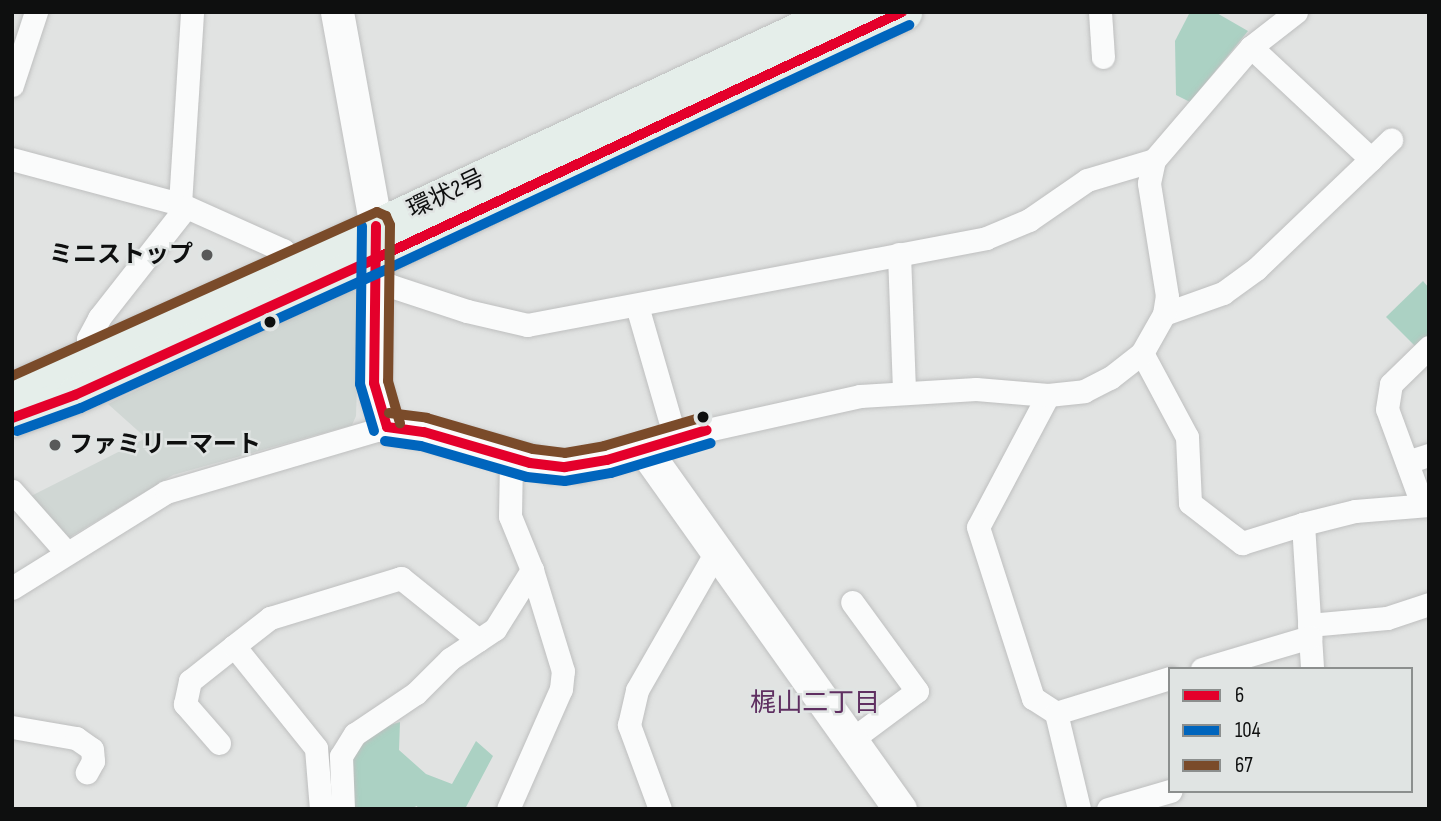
<!DOCTYPE html>
<html>
<head>
<meta charset="utf-8">
<style>
  body { margin:0 }
  #map { position:relative; width:1441px; height:821px; overflow:hidden; background:#e1e3e2; font-family:"Sofia Sans Condensed","Noto Sans JP",sans-serif }
  div>[style] { position:absolute }
  [style*='--x'] { left:calc(var(--x)*1px); top:calc(var(--y)*1px); width:calc(var(--w)*1px); rotate:calc(var(--a)*1deg) }
  .built>* { inset:0; background:#d0d7d4 }
  .green>* { inset:0; background:#abd1c3 }
  .roads { filter:drop-shadow(0 0 2px #bebfbf) drop-shadow(0 0 2px #bebfbf) }
  .street>* { height:23px; margin:-11.5px; padding:0 11.5px; transform-origin:11.5px; border-radius:11.5px; background:#fafbfb }
  .secondary>* { height:33px; margin:-16.5px; padding:0 16.5px; transform-origin:16.5px; border-radius:16.5px; background:#fafbfb }
  .primary>* { height:37px; margin:-18.5px; padding:0 18.5px; transform-origin:18.5px; border-radius:18.5px; background:#e5eeea }
  .bus-1>* { height:10px; margin:-5px; padding:0 5px; transform-origin:5px; border-radius:5px; background:#e4002b }
  .bus-2>* { height:10px; margin:-5px; padding:0 5px; transform-origin:5px; border-radius:5px; background:#0065bd }
  .bus-3>* { height:10px; margin:-5px; padding:0 5px; transform-origin:5px; border-radius:5px; background:#7a4b2a }
  .dots>* { width:19px; height:19px; translate:-50% -50%; box-sizing:border-box; border:4px solid #e0e4e3; border-radius:50% }
  span { translate:-50% -50%; white-space:nowrap; text-align:center; line-height:1.15; -webkit-text-stroke:5px #e0e4e3; paint-order:stroke }
  .street-label { font-size:24px; color:#0e0f0f }
  .poi-label { font-size:24px; color:#0e0f0f; font-weight:700 }
  .right { translate:-100% -50%; text-align:right }
  .left { translate:0 -50%; text-align:left }
  .neighbourhood-label { font-size:26px; color:#5f2f61 }
  .frame { position:absolute; inset:0; border:14px solid #0e0f0f; pointer-events:none }
  .legend { position:absolute; left:1168px; top:667px; width:245px; height:126px; box-sizing:border-box; background:#e0e4e3; border:2px solid #8c8f8e; margin:0; padding:9px 12px; list-style:none; font-size:21px; color:#0e0f0f }
  .legend li { display:flex; align-items:center; gap:14px; height:35px }
  .legend b { width:35px; border:2px solid #8c8f8e }
</style>
</head>
<body>
<div id="map">
  <div class="built">
    <div style="clip-path:polygon(349px 288px,360px 296px,356px 416px,352px 425px,173px 475px,65px 540px,29px 497px,146px 438px,108px 404px)"></div>
  </div>
  <div class="green">
    <div style="clip-path:polygon(1190px 12px,1215px 12px,1248px 31px,1190px 102px,1176px 95px,1175px 41px)"></div>
    <div style="clip-path:polygon(1423px 281px,1429px 288px,1429px 336px,1417px 348px,1386px 317px)"></div>
    <div style="clip-path:polygon(400px 722px,399px 750px,426px 774px,452px 784px,476px 741px,493px 756px,465px 809px,418px 809px,417px 806px,409px 809px,350px 809px,348px 770px,357px 749px,383px 727px)"></div>
  </div>
  <div class="roads">
    <div class="street">
      <div style="--x:1100;--y:12;--w:45;--a:86.2"></div>
      <div style="--x:12;--y:85;--w:77;--a:-71.8"></div>
      <div style="--x:12;--y:159;--w:174;--a:15"></div>
      <div style="--x:180;--y:204;--w:113;--a:24.1"></div>
      <div style="--x:283;--y:250;--w:19;--a:65"></div>
      <div style="--x:1371;--y:159;--w:28;--a:-44"></div>
      <div style="--x:180;--y:204;--w:192;--a:-86.4"></div>
      <div style="--x:899;--y:254;--w:138;--a:87.9"></div>
      <div style="--x:377;--y:285;--w:14;--a:4"></div>
      <div style="--x:391;--y:286;--w:80;--a:18.2"></div>
      <div style="--x:467;--y:311;--w:62;--a:13.1"></div>
      <div style="--x:527;--y:325;--w:467;--a:-10.7"></div>
      <div style="--x:986;--y:238;--w:47;--a:-22.7"></div>
      <div style="--x:1029;--y:220;--w:70;--a:-34.6"></div>
      <div style="--x:1087;--y:180;--w:70;--a:-16.6"></div>
      <div style="--x:637;--y:306;--w:141;--a:73.9"></div>
      <div style="--x:1164;--y:314;--w:63;--a:-19.6"></div>
      <div style="--x:1223;--y:293;--w:41;--a:-36"></div>
      <div style="--x:1256;--y:269;--w:159;--a:-43.7"></div>
      <div style="--x:1371;--y:159;--w:164;--a:-137"></div>
      <div style="--x:1142;--y:353;--w:95;--a:61.8"></div>
      <div style="--x:1187;--y:437;--w:66;--a:87.4"></div>
      <div style="--x:1190;--y:503;--w:66;--a:37.6"></div>
      <div style="--x:1242;--y:543;--w:64;--a:-17.3"></div>
      <div style="--x:1303;--y:524;--w:145;--a:86.4"></div>
      <div style="--x:99;--y:364;--w:27;--a:-114"></div>
      <div style="--x:88;--y:339;--w:24;--a:-62"></div>
      <div style="--x:99;--y:318;--w:141;--a:-51.9"></div>
      <div style="--x:1048;--y:395;--w:149;--a:117.9"></div>
      <div style="--x:978;--y:527;--w:180;--a:72.2"></div>
      <div style="--x:1033;--y:698;--w:27;--a:33"></div>
      <div style="--x:1056;--y:713;--w:99;--a:76.5"></div>
      <div style="--x:644;--y:449;--w:66;--a:-16.8"></div>
      <div style="--x:707;--y:430;--w:157;--a:-12.5"></div>
      <div style="--x:860;--y:396;--w:116;--a:-3.5"></div>
      <div style="--x:976;--y:389;--w:72;--a:4.8"></div>
      <div style="--x:1048;--y:395;--w:36;--a:-6"></div>
      <div style="--x:1084;--y:391;--w:29;--a:-27"></div>
      <div style="--x:1110;--y:378;--w:41;--a:-38"></div>
      <div style="--x:1142;--y:353;--w:45;--a:-60.6"></div>
      <div style="--x:1164;--y:314;--w:18;--a:-81"></div>
      <div style="--x:1167;--y:296;--w:114;--a:-99.1"></div>
      <div style="--x:1149;--y:183;--w:24;--a:-78"></div>
      <div style="--x:1154;--y:160;--w:149;--a:-49.4"></div>
      <div style="--x:1251;--y:47;--w:57;--a:-37.9"></div>
      <div style="--x:1407;--y:462;--w:23;--a:-18"></div>
      <div style="--x:12;--y:491;--w:81;--a:48.5"></div>
      <div style="--x:1422;--y:504;--w:101;--a:-110.2"></div>
      <div style="--x:1387;--y:409;--w:25;--a:-81"></div>
      <div style="--x:1391;--y:384;--w:53;--a:-44.2"></div>
      <div style="--x:1303;--y:524;--w:54;--a:-14"></div>
      <div style="--x:1355;--y:511;--w:74;--a:-4.6"></div>
      <div style="--x:12;--y:588;--w:181;--a:-31.9"></div>
      <div style="--x:166;--y:492;--w:230;--a:-16.4"></div>
      <div style="--x:1309;--y:625;--w:78;--a:-5.1"></div>
      <div style="--x:1387;--y:618;--w:44;--a:-18.4"></div>
      <div style="--x:1202;--y:669;--w:113;--a:-16.5"></div>
      <div style="--x:1056;--y:713;--w:119;--a:-17.1"></div>
      <div style="--x:12;--y:727;--w:65;--a:9.8"></div>
      <div style="--x:76;--y:738;--w:19;--a:35"></div>
      <div style="--x:92;--y:749;--w:12;--a:85"></div>
      <div style="--x:93;--y:761;--w:13;--a:119"></div>
      <div style="--x:851;--y:740;--w:82;--a:-36.6"></div>
      <div style="--x:917;--y:691;--w:110;--a:-126.1"></div>
      <div style="--x:219;--y:743;--w:52;--a:-131.1"></div>
      <div style="--x:185;--y:704;--w:24;--a:-78"></div>
      <div style="--x:190;--y:681;--w:56;--a:-38.5"></div>
      <div style="--x:321;--y:809;--w:61;--a:-94.7"></div>
      <div style="--x:316;--y:748;--w:131;--a:-128.8"></div>
      <div style="--x:234;--y:646;--w:46;--a:-37.9"></div>
      <div style="--x:270;--y:618;--w:137;--a:-17"></div>
      <div style="--x:401;--y:578;--w:99;--a:38.8"></div>
      <div style="--x:343;--y:809;--w:53;--a:-92.2"></div>
      <div style="--x:341;--y:756;--w:26;--a:-58"></div>
      <div style="--x:355;--y:734;--w:73;--a:-33.9"></div>
      <div style="--x:416;--y:693;--w:48;--a:-45"></div>
      <div style="--x:450;--y:659;--w:54;--a:-33.7"></div>
      <div style="--x:495;--y:629;--w:70;--a:-57.9"></div>
      <div style="--x:508;--y:809;--w:131;--a:-66.2"></div>
      <div style="--x:561;--y:689;--w:18;--a:-84"></div>
      <div style="--x:563;--y:671;--w:106;--a:-107.1"></div>
      <div style="--x:532;--y:570;--w:58;--a:-112.2"></div>
      <div style="--x:510;--y:516;--w:58;--a:-89"></div>
      <div style="--x:660;--y:809;--w:90;--a:-110.3"></div>
      <div style="--x:629;--y:725;--w:36;--a:-77"></div>
      <div style="--x:637;--y:690;--w:159;--a:-60.2"></div>
      <div style="--x:1108;--y:809;--w:65;--a:-16.2"></div>
    </div>
    <div class="secondary">
      <div style="--x:337;--y:12;--w:218;--a:79.7"></div>
      <div style="--x:376;--y:226;--w:157;--a:90.7"></div>
      <div style="--x:374;--y:383;--w:46;--a:73.5"></div>
      <div style="--x:387;--y:427;--w:37;--a:8"></div>
      <div style="--x:424;--y:432;--w:131;--a:15.1"></div>
      <div style="--x:550;--y:466;--w:28;--a:0"></div>
      <div style="--x:578;--y:466;--w:68;--a:-14.4"></div>
      <div style="--x:644;--y:449;--w:442;--a:54.6"></div>
    </div>
    <div class="primary">
      <div style="--x:12;--y:391;--w:305;--a:-24"></div>
      <div style="--x:291;--y:267;--w:604;--a:-24.95"></div>
      <div style="--x:12;--y:418;--w:67;--a:-20.1"></div>
      <div style="--x:75;--y:395;--w:332;--a:-24.4"></div>
      <div style="--x:377;--y:258;--w:581;--a:-25.06"></div>
    </div>
  </div>
  <div class="bus-1">
    <div style="--x:376;--y:226;--w:157;--a:90.7"></div>
    <div style="--x:374;--y:383;--w:46;--a:73.5"></div>
    <div style="--x:12;--y:418;--w:67;--a:-20.1"></div>
    <div style="--x:75;--y:395;--w:332;--a:-24.4"></div>
    <div style="--x:377;--y:258;--w:580;--a:-25.11"></div>
    <div style="--x:387;--y:427;--w:37;--a:8"></div>
    <div style="--x:424;--y:432;--w:110;--a:16.3"></div>
    <div style="--x:530;--y:463;--w:35;--a:7"></div>
    <div style="--x:565;--y:467;--w:43;--a:-9.5"></div>
    <div style="--x:607;--y:460;--w:104;--a:-16.7"></div>
  </div>
  <div class="bus-2">
    <div style="--x:362;--y:226;--w:158;--a:90.7"></div>
    <div style="--x:360;--y:384;--w:49;--a:73.4"></div>
    <div style="--x:17;--y:431;--w:68;--a:-19.8"></div>
    <div style="--x:81;--y:408;--w:332;--a:-24.4"></div>
    <div style="--x:383;--y:271;--w:581;--a:-25.06"></div>
    <div style="--x:385;--y:441;--w:36;--a:8"></div>
    <div style="--x:421;--y:446;--w:110;--a:16.3"></div>
    <div style="--x:527;--y:477;--w:38;--a:6"></div>
    <div style="--x:565;--y:481;--w:47;--a:-9.9"></div>
    <div style="--x:611;--y:473;--w:104;--a:-16.7"></div>
  </div>
  <div class="bus-3">
    <div style="--x:12;--y:376;--w:400;--a:-24.2"></div>
    <div style="--x:377;--y:212;--w:10;--a:24"></div>
    <div style="--x:386;--y:216;--w:10;--a:66"></div>
    <div style="--x:390;--y:225;--w:156;--a:90.7"></div>
    <div style="--x:388;--y:381;--w:44;--a:74.1"></div>
    <div style="--x:389;--y:413;--w:38;--a:7"></div>
    <div style="--x:427;--y:418;--w:110;--a:16.3"></div>
    <div style="--x:533;--y:449;--w:32;--a:7"></div>
    <div style="--x:565;--y:453;--w:40;--a:-10"></div>
    <div style="--x:604;--y:446;--w:103;--a:-16.3"></div>
  </div>
  <div class="dots">
    <div style="left:207px;top:255px;background:#585959"></div>
    <div style="left:270px;top:322px;background:#0e0f0f"></div>
    <div style="left:703px;top:417px;background:#0e0f0f"></div>
    <div style="left:55px;top:445px;background:#585959"></div>
  </div>
  <div class="street-label">
    <span style="left:446px;top:194px;rotate:-25deg">環状2号</span>
  </div>
  <div class="poi-label">
    <span class="right" style="left:193px;top:255px">ミニストップ</span>
    <span class="left" style="left:69px;top:445px">ファミリーマート</span>
  </div>
  <div class="neighbourhood-label">
    <span style="left:815px;top:704px">梶山二丁目</span>
  </div>
  <div class="frame"></div>
  <ul class="legend">
  <li><b style="height:9px;background:#e4002b"></b>6</li>
  <li><b style="height:9px;background:#0065bd"></b>104</li>
  <li><b style="height:9px;background:#7a4b2a"></b>67</li>
  </ul>
</div>
</body>
</html>
